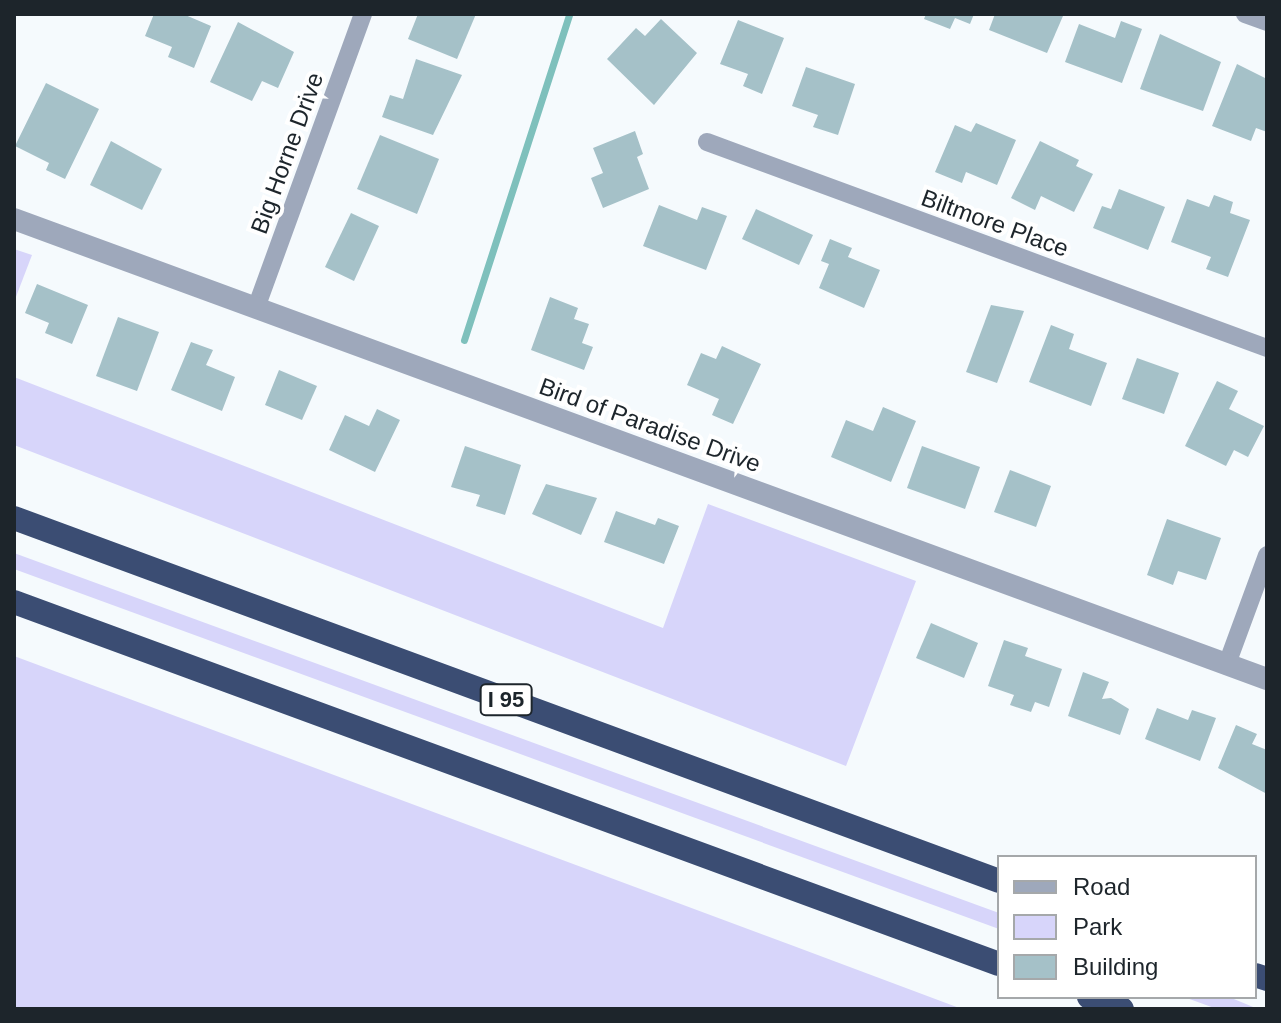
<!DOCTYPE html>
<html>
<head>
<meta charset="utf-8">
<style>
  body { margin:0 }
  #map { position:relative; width:1281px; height:1023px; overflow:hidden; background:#f5fafd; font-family:Helvetica,sans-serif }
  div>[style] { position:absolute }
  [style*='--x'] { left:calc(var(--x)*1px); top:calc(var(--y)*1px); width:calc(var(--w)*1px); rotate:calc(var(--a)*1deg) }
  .green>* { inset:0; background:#d7d5fa }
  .stream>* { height:7px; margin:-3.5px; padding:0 3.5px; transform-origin:3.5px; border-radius:3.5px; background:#7ec0bc }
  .building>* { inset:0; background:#a5c1c8 }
  .minor>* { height:18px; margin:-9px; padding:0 9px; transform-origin:9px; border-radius:9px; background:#9ea8bb }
  .tertiary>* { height:22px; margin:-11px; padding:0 11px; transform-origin:11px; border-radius:11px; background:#9ea8bb }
  .motorway>* { height:24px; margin:-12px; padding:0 12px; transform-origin:12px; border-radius:12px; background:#3b4d73 }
  span { translate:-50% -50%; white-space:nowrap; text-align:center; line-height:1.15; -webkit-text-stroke:8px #fff; paint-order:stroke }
  .shield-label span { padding:2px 6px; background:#fff; border:2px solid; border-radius:6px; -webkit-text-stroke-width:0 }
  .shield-label { font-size:22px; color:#1d252b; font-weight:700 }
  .street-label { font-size:24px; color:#1d252b }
  .frame { position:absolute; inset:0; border:16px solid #1d252b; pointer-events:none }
  .legend { position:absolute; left:997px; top:855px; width:260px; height:144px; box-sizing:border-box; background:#fff; border:2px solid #a5a8aa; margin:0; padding:10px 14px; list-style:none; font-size:24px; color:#1d252b }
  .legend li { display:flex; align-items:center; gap:16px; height:40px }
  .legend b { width:40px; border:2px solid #a5a8aa }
</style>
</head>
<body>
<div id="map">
  <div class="green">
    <div style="clip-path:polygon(14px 249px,32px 255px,14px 302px)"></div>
    <div style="clip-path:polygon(14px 377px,663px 628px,708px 504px,916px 581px,846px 766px,14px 445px)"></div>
    <div style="clip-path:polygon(14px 553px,999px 913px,999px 929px,14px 569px)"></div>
    <div style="clip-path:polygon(14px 656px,791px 945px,962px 1009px,14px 1009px)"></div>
    <div style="clip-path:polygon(1184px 997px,1229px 997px,1258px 1009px,1217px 1009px)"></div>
  </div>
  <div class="stream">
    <div style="--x:464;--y:340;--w:342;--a:-72.1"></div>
  </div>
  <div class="building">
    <div style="clip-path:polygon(154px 14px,183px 14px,211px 26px,194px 68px,168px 57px,172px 47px,145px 36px)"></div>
    <div style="clip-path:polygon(418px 14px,476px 14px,457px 59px,408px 39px)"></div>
    <div style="clip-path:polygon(926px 14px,974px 14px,970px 24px,955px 18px,950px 29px,924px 19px)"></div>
    <div style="clip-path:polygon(995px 14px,1059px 14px,1063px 16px,1047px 53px,989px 30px)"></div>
    <div style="clip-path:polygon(661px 19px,697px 53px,654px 105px,607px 59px,636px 28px,645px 36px)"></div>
    <div style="clip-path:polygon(738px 20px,784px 38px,762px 94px,743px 86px,748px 74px,720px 64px)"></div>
    <div style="clip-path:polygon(1121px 21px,1142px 29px,1122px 83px,1065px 62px,1079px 24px,1115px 38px)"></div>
    <div style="clip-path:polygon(238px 22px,294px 52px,278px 88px,262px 81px,252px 101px,210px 82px)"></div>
    <div style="clip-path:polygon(1160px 34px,1221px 62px,1203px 111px,1140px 89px)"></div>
    <div style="clip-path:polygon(416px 59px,462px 75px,433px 135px,382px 117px,390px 95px,403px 99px)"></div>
    <div style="clip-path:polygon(1237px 64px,1267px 79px,1267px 132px,1256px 128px,1251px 141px,1212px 126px)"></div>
    <div style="clip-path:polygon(806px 67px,855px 84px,838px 135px,813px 127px,818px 115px,792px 106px)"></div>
    <div style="clip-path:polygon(46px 83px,99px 109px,65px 179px,46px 170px,49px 163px,15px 146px)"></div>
    <div style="clip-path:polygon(976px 123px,1016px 140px,997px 185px,966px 172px,962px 183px,935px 172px,955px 125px,971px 132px)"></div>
    <div style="clip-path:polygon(635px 131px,643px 154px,637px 157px,649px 189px,603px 208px,591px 178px,603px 173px,593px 148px)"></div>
    <div style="clip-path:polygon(380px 135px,439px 159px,417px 214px,357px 189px)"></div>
    <div style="clip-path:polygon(111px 141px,162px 169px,142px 210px,90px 185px)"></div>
    <div style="clip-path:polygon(1040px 141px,1079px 160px,1076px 166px,1093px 174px,1074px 212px,1041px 196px,1035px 210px,1011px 198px)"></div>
    <div style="clip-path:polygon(1119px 189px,1165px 207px,1148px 250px,1093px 228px,1102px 206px,1111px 209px)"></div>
    <div style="clip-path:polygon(1214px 195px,1233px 202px,1230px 213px,1250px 220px,1228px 277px,1206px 269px,1211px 257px,1171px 242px,1187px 199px,1209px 207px)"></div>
    <div style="clip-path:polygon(659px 205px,697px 220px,702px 207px,727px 216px,706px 270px,643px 246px)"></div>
    <div style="clip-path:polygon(756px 209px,813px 235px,799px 265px,742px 239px)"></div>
    <div style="clip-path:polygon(351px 213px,379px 226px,354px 281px,325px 267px)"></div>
    <div style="clip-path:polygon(830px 239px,852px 248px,848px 257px,880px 270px,864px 308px,819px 288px,829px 264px,821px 261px)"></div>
    <div style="clip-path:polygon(37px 284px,88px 305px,72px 344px,45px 333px,49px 323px,25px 313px)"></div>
    <div style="clip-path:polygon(550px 297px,578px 308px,574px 319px,589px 324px,582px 343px,593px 347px,584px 370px,531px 350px)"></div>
    <div style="clip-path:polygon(991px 305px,1024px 311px,997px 383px,966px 372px)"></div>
    <div style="clip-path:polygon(118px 317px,159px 332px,137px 391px,96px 376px)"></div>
    <div style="clip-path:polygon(1051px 325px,1074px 334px,1069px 349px,1107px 363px,1091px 406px,1029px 382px)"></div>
    <div style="clip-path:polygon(191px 342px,213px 350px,206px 365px,235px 377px,222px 411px,171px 390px)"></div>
    <div style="clip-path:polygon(722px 346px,761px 364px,733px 424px,712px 415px,719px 399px,687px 385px,701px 353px,716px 359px)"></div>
    <div style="clip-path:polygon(1137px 358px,1179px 373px,1164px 414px,1122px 399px)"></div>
    <div style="clip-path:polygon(279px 370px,317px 386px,302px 420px,265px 405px)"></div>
    <div style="clip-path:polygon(1217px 381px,1238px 391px,1229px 409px,1264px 426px,1248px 457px,1234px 450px,1226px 466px,1185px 446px)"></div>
    <div style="clip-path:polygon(883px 407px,916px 421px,891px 482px,831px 457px,846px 420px,873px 431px)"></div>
    <div style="clip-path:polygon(377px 409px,400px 420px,375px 472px,329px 450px,345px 415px,369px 426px)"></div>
    <div style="clip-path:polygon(465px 446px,521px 465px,505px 515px,476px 506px,480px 495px,451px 487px)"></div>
    <div style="clip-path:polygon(922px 446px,980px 467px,965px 509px,907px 488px)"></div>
    <div style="clip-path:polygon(1010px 470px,1051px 486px,1036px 527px,994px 512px)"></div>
    <div style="clip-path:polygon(546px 484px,597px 498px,581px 535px,532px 514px)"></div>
    <div style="clip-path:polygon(616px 511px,655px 525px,658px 518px,679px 526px,664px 564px,604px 542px)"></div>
    <div style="clip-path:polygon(1167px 519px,1221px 538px,1206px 580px,1178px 571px,1173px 585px,1147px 575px)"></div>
    <div style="clip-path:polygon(931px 623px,978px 643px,964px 678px,916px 658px)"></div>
    <div style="clip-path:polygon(1004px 640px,1028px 648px,1025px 656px,1062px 669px,1049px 707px,1035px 702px,1031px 712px,1010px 705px,1014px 695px,988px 686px)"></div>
    <div style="clip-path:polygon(1083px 672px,1109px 682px,1102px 699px,1111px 698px,1129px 709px,1120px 735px,1068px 716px)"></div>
    <div style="clip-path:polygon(1157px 708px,1188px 720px,1192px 710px,1216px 718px,1200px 761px,1145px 739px)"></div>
    <div style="clip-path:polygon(1236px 725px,1257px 734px,1252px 744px,1267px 750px,1267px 794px,1218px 768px)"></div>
  </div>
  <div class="minor">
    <div style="--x:1245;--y:14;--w:23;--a:20"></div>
    <div style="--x:707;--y:142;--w:597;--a:20.2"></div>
    <div style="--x:256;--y:308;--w:313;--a:-70"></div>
    <div style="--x:1227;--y:664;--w:116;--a:-69.8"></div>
  </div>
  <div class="tertiary">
    <div style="--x:14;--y:219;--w:1335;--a:20.16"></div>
  </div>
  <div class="motorway">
    <div style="--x:14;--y:518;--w:1050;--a:20.23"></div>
    <div style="--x:14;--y:602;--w:1049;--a:20.18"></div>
    <div style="--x:1255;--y:975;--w:13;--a:18"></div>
    <div style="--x:1089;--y:997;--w:35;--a:20"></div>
  </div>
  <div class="shield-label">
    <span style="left:506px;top:700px">I 95</span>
  </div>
  <div class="street-label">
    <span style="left:287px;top:153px;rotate:-70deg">Big Horne Drive</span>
    <span style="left:995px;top:223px;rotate:20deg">Biltmore Place</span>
    <span style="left:650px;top:425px;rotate:20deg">Bird of Paradise Drive</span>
  </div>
  <div class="frame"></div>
  <ul class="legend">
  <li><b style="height:10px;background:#9ea8bb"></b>Road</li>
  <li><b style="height:22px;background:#d7d5fa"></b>Park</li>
  <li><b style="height:22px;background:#a5c1c8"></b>Building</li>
  </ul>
</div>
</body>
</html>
